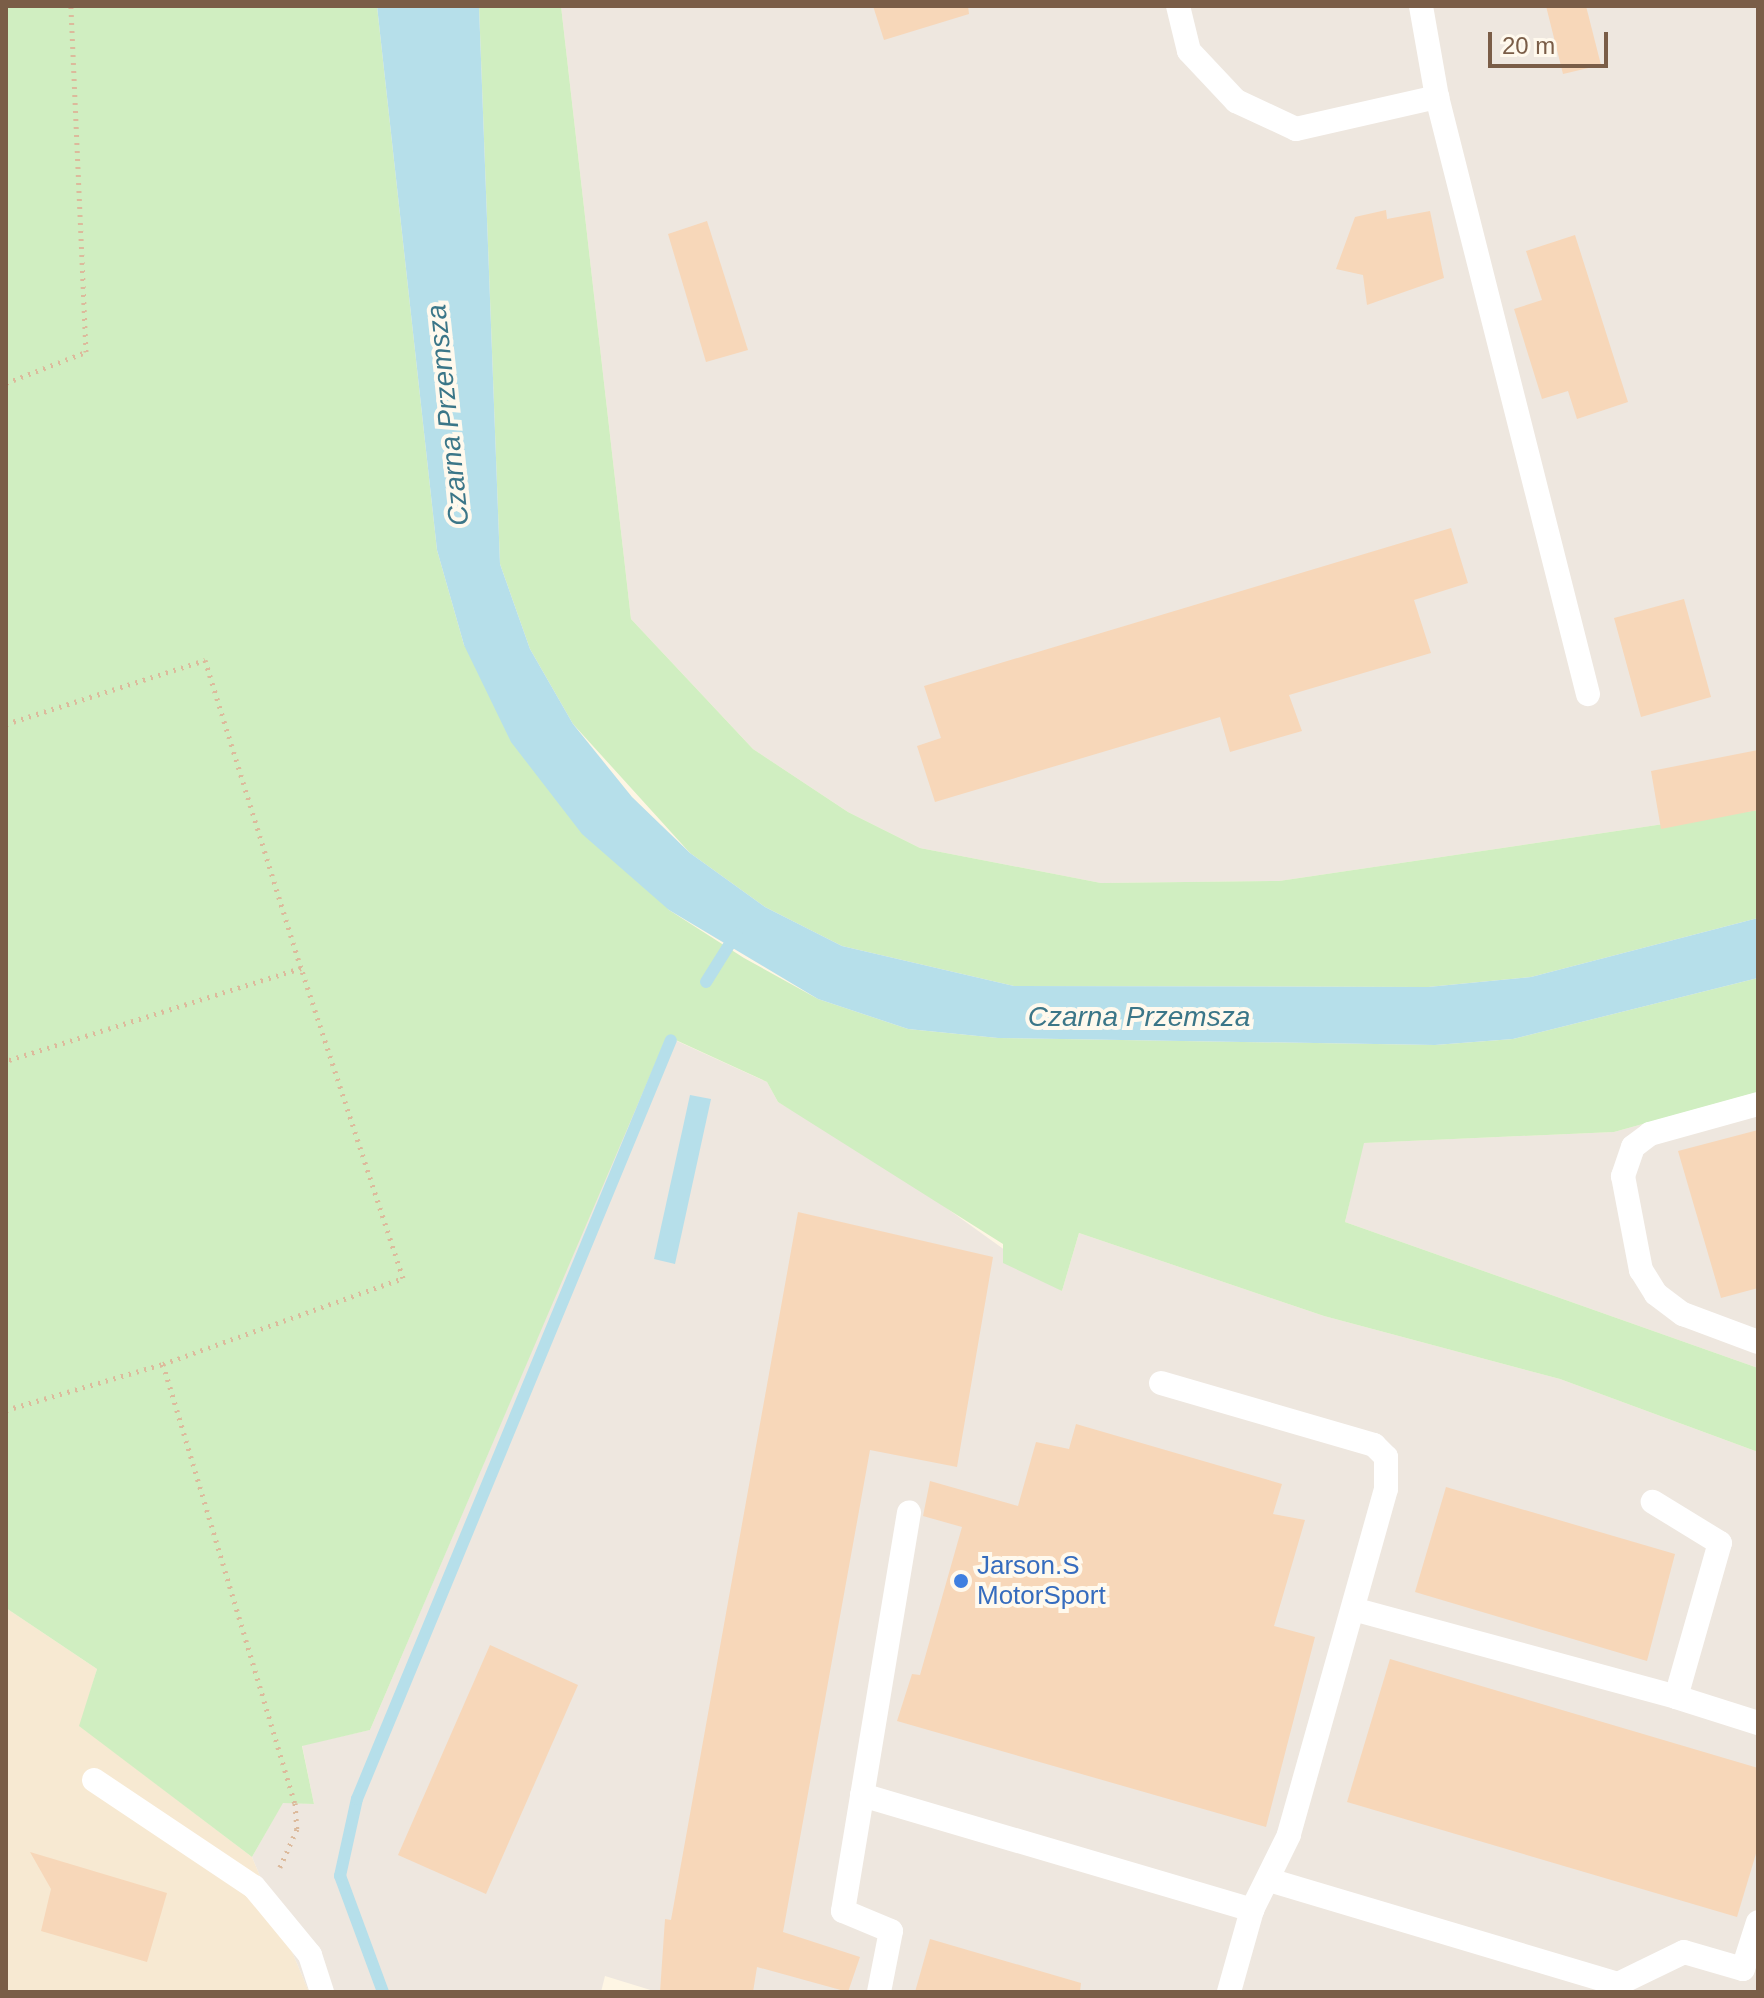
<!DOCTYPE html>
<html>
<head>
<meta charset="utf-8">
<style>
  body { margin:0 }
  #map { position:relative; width:1764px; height:1998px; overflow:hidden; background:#fef6e4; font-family:Arial,sans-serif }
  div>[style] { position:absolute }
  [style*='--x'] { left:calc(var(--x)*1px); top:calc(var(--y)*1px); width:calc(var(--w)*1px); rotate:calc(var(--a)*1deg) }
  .residential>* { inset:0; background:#f7e9d2 }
  .industrial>* { inset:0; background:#eee7df }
  .green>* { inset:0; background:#d0eec1 }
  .water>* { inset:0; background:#b6dfea }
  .stream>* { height:12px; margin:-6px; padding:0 6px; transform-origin:6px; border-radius:6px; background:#b6dfea }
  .building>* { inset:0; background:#f7d7b9 }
  .path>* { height:5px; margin-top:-2.5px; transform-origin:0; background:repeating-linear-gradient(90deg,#dcba9c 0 2px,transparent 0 8px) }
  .service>* { height:24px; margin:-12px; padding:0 12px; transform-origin:12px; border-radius:12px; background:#fff }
  .dots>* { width:22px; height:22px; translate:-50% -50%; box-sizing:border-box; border:4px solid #fff9ed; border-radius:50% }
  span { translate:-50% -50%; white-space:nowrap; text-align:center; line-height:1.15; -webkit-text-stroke:8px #fff9ed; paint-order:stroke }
  .shop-label { font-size:26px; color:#366cbe }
  .left { translate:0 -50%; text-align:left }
  .water-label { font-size:28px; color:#3b7688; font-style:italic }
  .frame { position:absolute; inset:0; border:8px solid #7a5d47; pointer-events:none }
  .scale { position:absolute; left:1488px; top:32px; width:120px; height:36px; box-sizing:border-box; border:4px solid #7a5d47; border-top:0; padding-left:10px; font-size:24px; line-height:28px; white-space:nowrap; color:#7a5d47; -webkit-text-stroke:6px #fff9ed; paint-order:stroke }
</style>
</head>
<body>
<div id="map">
  <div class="residential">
    <div style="clip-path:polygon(6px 1608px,97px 1669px,80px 1726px,252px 1857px,309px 1992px,6px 1992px)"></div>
  </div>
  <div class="industrial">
    <div style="clip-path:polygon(561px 6px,1758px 6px,1758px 810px,1279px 881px,1101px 883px,920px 848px,848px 812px,753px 749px,631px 619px)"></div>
    <div style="clip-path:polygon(666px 1036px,767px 1082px,778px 1102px,888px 1166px,1062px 1291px,1079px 1233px,1324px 1316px,1560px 1379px,1758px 1452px,1758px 1992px,657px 1992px,605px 1976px,601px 1992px,309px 1992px,252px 1857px,283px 1802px,314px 1804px,302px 1745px,370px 1730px)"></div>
    <div style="clip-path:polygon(1758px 1092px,1758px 1368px,1345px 1222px,1363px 1143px,1614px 1132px)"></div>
  </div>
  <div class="green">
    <div style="clip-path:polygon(6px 6px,377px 6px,437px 550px,464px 645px,669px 910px,744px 958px,818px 999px,908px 1029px,998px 1038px,1435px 1045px,1513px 1039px,1758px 978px,1758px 1092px,1614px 1132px,1364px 1143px,1345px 1222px,1758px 1368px,1758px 1452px,1560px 1379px,1324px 1316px,1079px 1233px,1062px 1291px,1003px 1263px,1003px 1244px,778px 1102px,767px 1082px,667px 1036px,370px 1730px,302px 1746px,314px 1804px,283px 1803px,252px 1857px,79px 1726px,97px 1669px,6px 1608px)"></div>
    <div style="clip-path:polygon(479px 6px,561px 6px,631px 619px,753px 749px,848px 812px,920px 848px,1101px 883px,1279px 881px,1758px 810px,1758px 918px,1531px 977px,1428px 987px,1014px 986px,842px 946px,765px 907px,690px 853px,573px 724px,530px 649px,500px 564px)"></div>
  </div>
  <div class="water">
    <div style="clip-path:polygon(377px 6px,479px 6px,500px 564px,530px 649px,573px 724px,632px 797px,690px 853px,765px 907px,842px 946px,1014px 986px,1428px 987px,1531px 977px,1758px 918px,1758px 978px,1513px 1039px,1435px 1045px,998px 1038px,908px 1029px,818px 999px,669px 910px,582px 834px,511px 742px,464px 645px,437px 550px)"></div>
    <div style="clip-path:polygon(690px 1095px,711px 1099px,675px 1264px,654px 1259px)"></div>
  </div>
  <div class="stream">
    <div style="--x:706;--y:982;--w:57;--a:-58"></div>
    <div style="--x:383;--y:1992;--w:124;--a:-110.3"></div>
    <div style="--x:340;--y:1876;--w:79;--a:-77.6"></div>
    <div style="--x:357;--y:1799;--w:821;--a:-67.53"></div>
  </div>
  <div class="building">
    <div style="clip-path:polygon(873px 6px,968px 6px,969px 14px,884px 40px)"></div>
    <div style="clip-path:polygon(1546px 6px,1586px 6px,1601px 65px,1563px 74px)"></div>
    <div style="clip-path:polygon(1386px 210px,1387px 219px,1430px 211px,1444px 278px,1367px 305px,1363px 275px,1336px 269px,1355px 217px)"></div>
    <div style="clip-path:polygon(707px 221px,748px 350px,706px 362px,668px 234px)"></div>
    <div style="clip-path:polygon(1575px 235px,1628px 402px,1577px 419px,1568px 391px,1542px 399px,1514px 309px,1542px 300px,1526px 251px)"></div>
    <div style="clip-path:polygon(1451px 528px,1468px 583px,1414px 600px,1431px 653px,1289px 695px,1302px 731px,1230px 752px,1220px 717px,935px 802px,917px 746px,941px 738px,924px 686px)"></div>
    <div style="clip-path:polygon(1684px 599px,1711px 697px,1641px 717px,1614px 618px)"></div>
    <div style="clip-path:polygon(1758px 750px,1758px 810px,1661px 829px,1651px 771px)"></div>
    <div style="clip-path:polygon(1758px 1130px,1758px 1288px,1721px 1298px,1678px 1151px)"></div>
    <div style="clip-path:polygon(798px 1212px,993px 1257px,957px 1467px,870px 1450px,783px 1932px,860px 1957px,848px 1992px,757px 1967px,753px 1992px,660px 1992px,665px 1919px,671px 1920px)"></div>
    <div style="clip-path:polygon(1076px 1424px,1282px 1484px,1273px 1514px,1305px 1520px,1274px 1626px,1315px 1637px,1266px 1827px,897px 1721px,912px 1674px,920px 1675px,962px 1527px,923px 1516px,930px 1481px,1018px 1506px,1036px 1442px,1069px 1449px)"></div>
    <div style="clip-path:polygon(1446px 1487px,1675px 1554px,1647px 1661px,1415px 1592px)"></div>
    <div style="clip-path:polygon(490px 1645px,578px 1685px,486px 1894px,398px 1855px)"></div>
    <div style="clip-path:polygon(1390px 1659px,1758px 1768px,1758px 1847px,1737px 1917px,1347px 1802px)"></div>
    <div style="clip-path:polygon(30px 1852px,167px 1893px,147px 1962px,41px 1931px,51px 1889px)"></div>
    <div style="clip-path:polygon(930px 1939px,1081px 1983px,1080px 1992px,915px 1992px)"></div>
  </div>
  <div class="path">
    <div style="--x:6;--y:383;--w:86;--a:-21.2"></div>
    <div style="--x:86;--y:352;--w:346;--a:-92.5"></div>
    <div style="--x:6;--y:724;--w:209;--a:-17.8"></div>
    <div style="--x:205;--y:660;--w:323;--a:72.7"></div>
    <div style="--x:301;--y:968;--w:309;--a:162.5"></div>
    <div style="--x:163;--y:1364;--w:255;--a:-19.7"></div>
    <div style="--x:403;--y:1278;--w:326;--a:-108.2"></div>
    <div style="--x:6;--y:1410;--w:164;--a:-16.3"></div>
    <div style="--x:163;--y:1364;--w:458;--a:73.3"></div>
    <div style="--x:295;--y:1803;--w:26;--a:86"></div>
    <div style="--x:297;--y:1829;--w:42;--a:114.1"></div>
  </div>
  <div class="service">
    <div style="--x:1178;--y:6;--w:46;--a:76.3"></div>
    <div style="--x:1189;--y:51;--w:69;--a:46.8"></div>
    <div style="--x:1236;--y:101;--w:66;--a:25"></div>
    <div style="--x:1296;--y:129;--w:145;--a:-12.8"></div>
    <div style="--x:1437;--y:97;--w:92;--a:-100"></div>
    <div style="--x:1437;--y:97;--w:616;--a:75.81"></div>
    <div style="--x:1758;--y:1104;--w:112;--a:164.5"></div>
    <div style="--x:1650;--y:1134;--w:21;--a:143"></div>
    <div style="--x:1633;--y:1147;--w:31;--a:109"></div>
    <div style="--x:1623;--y:1176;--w:96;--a:79.2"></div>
    <div style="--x:1641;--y:1270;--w:28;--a:58"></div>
    <div style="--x:1656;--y:1294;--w:34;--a:37"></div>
    <div style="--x:1683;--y:1314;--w:80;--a:20.5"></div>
    <div style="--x:1161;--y:1383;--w:222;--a:16.2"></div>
    <div style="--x:1374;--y:1445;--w:17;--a:45"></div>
    <div style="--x:1386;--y:1457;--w:32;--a:90"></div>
    <div style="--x:1386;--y:1489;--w:359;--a:105.7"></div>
    <div style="--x:1289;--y:1835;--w:84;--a:116.3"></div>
    <div style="--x:1252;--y:1910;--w:85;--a:105.7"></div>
    <div style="--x:1353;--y:1609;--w:335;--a:15.2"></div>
    <div style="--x:1676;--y:1697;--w:160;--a:-74.1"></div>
    <div style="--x:1720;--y:1543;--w:79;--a:-148.5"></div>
    <div style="--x:1676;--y:1697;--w:86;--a:17.6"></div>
    <div style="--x:94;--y:1780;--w:192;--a:33.8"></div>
    <div style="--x:254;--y:1887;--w:88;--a:50.5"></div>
    <div style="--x:310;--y:1955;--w:39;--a:72"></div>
    <div style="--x:862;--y:1795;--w:407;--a:16.4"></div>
    <div style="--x:1269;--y:1880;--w:364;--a:16.6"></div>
    <div style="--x:1618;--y:1984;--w:73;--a:-25.9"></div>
    <div style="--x:1684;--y:1952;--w:61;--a:16.1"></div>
    <div style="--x:1743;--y:1969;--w:49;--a:-72.3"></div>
    <div style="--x:879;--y:1992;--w:62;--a:-78.9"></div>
    <div style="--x:891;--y:1931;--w:52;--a:-157.4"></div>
    <div style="--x:843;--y:1911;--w:404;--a:-80.6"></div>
  </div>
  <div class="dots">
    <div style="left:961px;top:1581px;background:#3f7fe0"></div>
  </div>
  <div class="shop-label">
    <span class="left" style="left:977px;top:1581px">Jarson.S<br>MotorSport</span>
  </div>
  <div class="water-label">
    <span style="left:448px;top:415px;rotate:-96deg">Czarna Przemsza</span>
    <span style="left:1139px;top:1017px">Czarna Przemsza</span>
  </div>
  <div class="frame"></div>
  <div class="scale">20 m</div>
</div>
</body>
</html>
